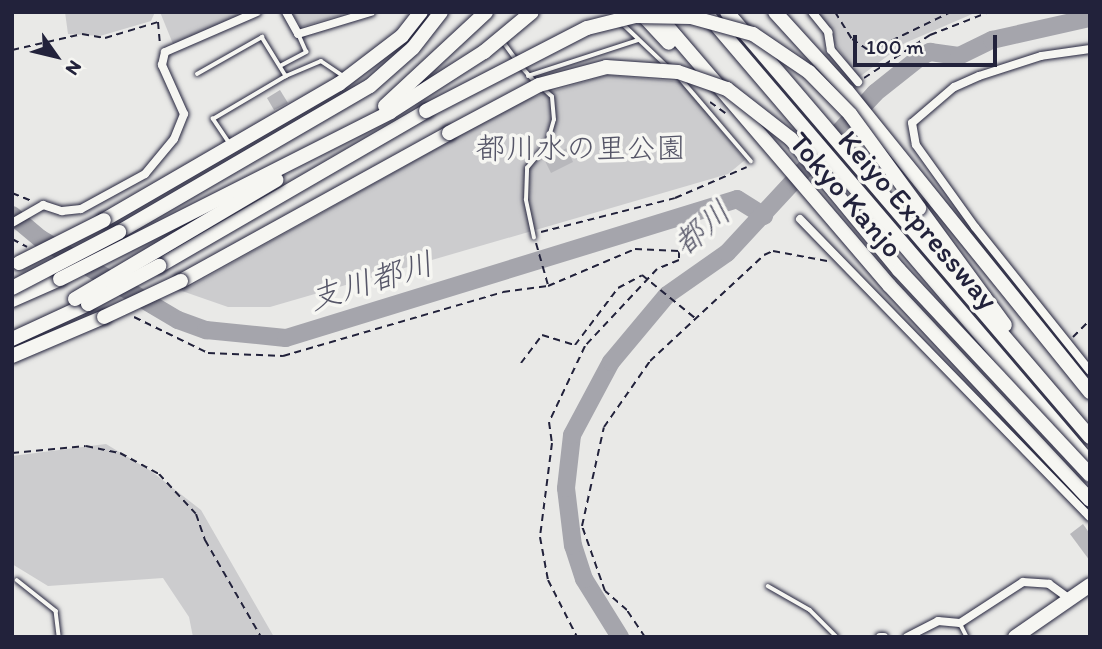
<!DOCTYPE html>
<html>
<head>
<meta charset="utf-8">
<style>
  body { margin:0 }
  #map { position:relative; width:1102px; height:649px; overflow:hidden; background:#e9e9e7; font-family:Itim,"Klee One",sans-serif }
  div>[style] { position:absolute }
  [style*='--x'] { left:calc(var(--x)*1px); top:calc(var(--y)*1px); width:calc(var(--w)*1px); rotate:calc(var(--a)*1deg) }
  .green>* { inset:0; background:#ccccce }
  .river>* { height:18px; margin:-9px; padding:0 9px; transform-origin:9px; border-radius:9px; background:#a5a5ac }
  .building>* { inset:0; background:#b8b8bc }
  .path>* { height:2px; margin-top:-1px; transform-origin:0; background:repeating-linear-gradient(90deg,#22223b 0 7px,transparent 0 12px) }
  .roads { filter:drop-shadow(0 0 2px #22223b) drop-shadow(0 0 2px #22223b) }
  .lane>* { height:3.5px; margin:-1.75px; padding:0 1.75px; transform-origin:1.75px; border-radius:1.75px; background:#f6f6f2 }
  .street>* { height:8px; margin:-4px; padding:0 4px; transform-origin:4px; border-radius:4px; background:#f6f6f2 }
  .highway>* { height:14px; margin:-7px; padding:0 7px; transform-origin:7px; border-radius:7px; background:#f6f6f2 }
  .bridges { filter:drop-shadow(0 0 2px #22223b) drop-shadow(0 0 2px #22223b) }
  .highway-bridge>* { height:14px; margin:-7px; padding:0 7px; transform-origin:7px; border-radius:7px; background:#f6f6f2 }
  span { translate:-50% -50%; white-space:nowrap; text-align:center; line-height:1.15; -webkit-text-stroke:7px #f6f6f2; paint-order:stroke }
  .park-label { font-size:30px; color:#555567 }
  .street-label { font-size:30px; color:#22223b }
  .water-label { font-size:32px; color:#565668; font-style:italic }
  .frame { position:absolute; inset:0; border:14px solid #22223b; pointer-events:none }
  .north { position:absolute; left:21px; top:21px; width:70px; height:70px; -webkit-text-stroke:5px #f6f6f2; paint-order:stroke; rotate:124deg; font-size:19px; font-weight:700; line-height:28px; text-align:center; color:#22223b }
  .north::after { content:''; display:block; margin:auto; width:24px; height:32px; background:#22223b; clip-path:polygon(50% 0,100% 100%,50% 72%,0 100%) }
  .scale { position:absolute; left:853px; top:35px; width:144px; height:32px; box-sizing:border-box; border:4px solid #22223b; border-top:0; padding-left:9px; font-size:21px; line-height:24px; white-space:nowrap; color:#22223b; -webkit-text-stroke:5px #f6f6f2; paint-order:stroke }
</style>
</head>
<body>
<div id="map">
  <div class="green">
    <div style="clip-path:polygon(65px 12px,155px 12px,151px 21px,100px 36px,68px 34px)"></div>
    <div style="clip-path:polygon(160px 12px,258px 12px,173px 44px)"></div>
    <div style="clip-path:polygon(291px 12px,350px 12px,301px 27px)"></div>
    <div style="clip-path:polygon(814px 12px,977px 12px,905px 43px,858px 78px)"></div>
    <div style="clip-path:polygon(607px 75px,682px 82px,745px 160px,728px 174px,270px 307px,228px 307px,182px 291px,523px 100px)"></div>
    <div style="clip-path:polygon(106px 444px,151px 471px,201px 510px,274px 637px,193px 637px,189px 617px,163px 578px,48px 586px,12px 564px,12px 456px)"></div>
  </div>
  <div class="river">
    <div style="--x:12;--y:215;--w:38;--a:40"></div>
    <div style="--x:41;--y:239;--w:159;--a:30.6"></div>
    <div style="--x:178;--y:320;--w:30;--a:20"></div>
    <div style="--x:206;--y:330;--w:80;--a:5.7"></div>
    <div style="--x:286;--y:338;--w:472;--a:-17.1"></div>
    <div style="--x:737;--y:199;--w:32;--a:32"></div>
    <div style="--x:620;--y:637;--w:68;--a:-121.8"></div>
    <div style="--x:584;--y:579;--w:35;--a:-108"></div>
    <div style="--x:573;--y:546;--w:58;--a:-96.9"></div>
    <div style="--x:566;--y:488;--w:53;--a:-83.5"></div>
    <div style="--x:572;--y:435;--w:83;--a:-61.9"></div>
    <div style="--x:611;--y:362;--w:87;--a:-50.1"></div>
    <div style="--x:667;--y:295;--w:73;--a:-35"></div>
    <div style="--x:727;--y:253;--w:218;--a:-47.2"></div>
    <div style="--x:875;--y:93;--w:56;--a:-38.5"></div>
    <div style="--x:919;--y:58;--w:13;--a:-29"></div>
    <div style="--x:930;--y:52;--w:29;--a:8"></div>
    <div style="--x:959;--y:56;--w:37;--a:-26"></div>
    <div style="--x:992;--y:40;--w:100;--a:-12.7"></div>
  </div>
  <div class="building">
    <div style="clip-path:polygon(280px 90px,288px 103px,274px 110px,267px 98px)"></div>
    <div style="clip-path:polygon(567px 148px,573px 162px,551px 173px,544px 159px)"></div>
    <div style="clip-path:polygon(1083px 524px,1090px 534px,1090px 561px,1070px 534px)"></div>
  </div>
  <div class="path">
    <div style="--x:835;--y:12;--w:32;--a:58"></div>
    <div style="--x:852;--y:39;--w:22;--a:34"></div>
    <div style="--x:870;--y:51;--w:90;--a:-25.7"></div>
    <div style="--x:12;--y:50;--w:72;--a:-12.9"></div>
    <div style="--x:82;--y:34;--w:23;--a:10"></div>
    <div style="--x:105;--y:38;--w:55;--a:-16.8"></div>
    <div style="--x:158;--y:22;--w:23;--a:85"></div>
    <div style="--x:864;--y:78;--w:79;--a:-33.1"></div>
    <div style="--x:930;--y:35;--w:63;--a:-21.3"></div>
    <div style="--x:710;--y:102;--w:19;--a:36"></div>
    <div style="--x:12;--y:193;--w:22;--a:22"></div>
    <div style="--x:541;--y:232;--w:138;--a:-14.2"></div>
    <div style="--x:675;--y:198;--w:78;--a:-23.3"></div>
    <div style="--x:12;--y:239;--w:17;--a:28"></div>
    <div style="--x:536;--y:243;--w:44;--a:74.1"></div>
    <div style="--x:134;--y:317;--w:82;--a:25.9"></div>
    <div style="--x:208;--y:353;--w:75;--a:2.3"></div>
    <div style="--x:283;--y:356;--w:229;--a:-16.2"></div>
    <div style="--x:503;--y:292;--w:45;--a:-7.6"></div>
    <div style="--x:548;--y:286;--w:95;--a:-23"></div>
    <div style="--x:635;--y:249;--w:44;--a:2.6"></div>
    <div style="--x:679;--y:251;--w:9;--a:90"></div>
    <div style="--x:679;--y:260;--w:24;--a:158"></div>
    <div style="--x:657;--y:269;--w:105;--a:133.1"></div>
    <div style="--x:585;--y:346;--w:84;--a:115.3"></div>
    <div style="--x:549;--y:422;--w:21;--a:82"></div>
    <div style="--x:552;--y:443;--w:95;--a:97.3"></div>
    <div style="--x:540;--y:537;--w:44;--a:79.5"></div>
    <div style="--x:548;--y:580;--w:64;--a:63"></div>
    <div style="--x:1073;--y:337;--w:24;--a:-45"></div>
    <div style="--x:521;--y:363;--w:35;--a:-53"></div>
    <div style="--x:542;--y:335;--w:34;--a:17"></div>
    <div style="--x:575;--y:345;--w:71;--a:-53"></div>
    <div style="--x:618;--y:288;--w:27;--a:-28"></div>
    <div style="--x:642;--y:275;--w:68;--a:39.1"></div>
    <div style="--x:12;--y:453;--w:74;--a:-5.4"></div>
    <div style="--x:86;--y:446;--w:35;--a:12"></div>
    <div style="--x:120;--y:453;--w:44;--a:28.3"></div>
    <div style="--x:159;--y:474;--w:54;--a:47.2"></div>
    <div style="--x:196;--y:514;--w:28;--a:71"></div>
    <div style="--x:205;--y:540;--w:112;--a:60"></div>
    <div style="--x:645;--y:637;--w:32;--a:-124"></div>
    <div style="--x:627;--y:610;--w:29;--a:-139"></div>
    <div style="--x:605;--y:591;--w:69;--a:-109.5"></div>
    <div style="--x:582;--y:526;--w:101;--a:-77.5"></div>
    <div style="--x:604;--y:427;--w:80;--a:-55.1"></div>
    <div style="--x:650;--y:361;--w:156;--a:-42.9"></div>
    <div style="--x:764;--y:255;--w:10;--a:-24"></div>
    <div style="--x:773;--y:251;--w:55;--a:10.5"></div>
  </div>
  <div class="roads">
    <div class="lane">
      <div style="--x:623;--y:24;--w:62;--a:43.7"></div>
      <div style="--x:502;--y:40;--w:24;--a:54"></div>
      <div style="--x:520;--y:65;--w:24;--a:48"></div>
      <div style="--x:280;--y:66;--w:30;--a:-28"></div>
      <div style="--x:306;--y:52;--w:17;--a:-114"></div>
      <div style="--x:197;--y:74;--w:75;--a:-29.6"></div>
      <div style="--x:262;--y:37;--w:46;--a:58.4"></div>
      <div style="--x:286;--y:76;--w:38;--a:-23"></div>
      <div style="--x:321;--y:61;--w:25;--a:34"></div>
      <div style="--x:528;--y:76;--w:116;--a:-18.1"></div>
      <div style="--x:681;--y:79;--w:108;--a:49.5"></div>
      <div style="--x:229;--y:143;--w:29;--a:-124"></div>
      <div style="--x:213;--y:119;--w:85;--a:-30.5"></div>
      <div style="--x:534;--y:238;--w:39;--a:-102"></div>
      <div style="--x:526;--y:200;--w:32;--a:-88"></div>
      <div style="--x:527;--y:168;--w:31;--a:-50"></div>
      <div style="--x:547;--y:144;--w:25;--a:-74"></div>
      <div style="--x:554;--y:120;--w:23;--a:-95"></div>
      <div style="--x:552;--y:97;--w:13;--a:-138"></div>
      <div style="--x:17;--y:580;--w:50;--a:38.5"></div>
      <div style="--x:56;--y:611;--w:26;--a:83"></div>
      <div style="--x:768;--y:586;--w:48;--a:29.7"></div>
      <div style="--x:810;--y:610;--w:38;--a:45"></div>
      <div style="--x:960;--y:623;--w:16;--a:63"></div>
    </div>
    <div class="street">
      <div style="--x:286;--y:12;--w:25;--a:61"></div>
      <div style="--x:298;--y:34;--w:76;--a:-16.8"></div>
      <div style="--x:812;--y:12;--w:26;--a:51"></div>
      <div style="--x:828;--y:32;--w:18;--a:81"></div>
      <div style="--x:831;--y:50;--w:42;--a:49.8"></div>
      <div style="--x:1090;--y:49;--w:49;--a:171.9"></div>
      <div style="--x:1041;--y:56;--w:65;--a:162.1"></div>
      <div style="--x:979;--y:76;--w:27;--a:156"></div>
      <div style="--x:954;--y:87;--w:55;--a:139.4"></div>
      <div style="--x:912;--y:123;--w:22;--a:80"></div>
      <div style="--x:916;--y:145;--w:101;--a:54.3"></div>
      <div style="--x:975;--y:227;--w:184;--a:51.4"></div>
      <div style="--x:800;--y:219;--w:416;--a:45.8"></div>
      <div style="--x:12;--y:223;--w:36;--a:-30"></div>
      <div style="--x:43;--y:205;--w:20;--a:18"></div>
      <div style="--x:62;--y:211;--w:19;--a:-6"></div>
      <div style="--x:81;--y:209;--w:73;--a:-28.7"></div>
      <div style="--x:145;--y:174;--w:45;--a:-50.4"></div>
      <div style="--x:174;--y:139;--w:27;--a:-68"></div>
      <div style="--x:184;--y:114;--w:54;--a:-114.2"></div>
      <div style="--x:162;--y:65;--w:13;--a:-77"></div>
      <div style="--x:165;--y:52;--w:100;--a:-23.5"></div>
      <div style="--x:880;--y:637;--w:4;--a:0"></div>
      <div style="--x:907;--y:637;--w:35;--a:-27"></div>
      <div style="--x:938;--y:621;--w:22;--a:5"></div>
      <div style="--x:960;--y:623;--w:75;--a:-33.1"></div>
      <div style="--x:1023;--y:582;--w:26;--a:4"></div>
      <div style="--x:1049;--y:584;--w:26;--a:36"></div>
    </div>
    <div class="highway">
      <div style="--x:640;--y:12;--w:42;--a:46.9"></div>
      <div style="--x:655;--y:12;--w:360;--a:49.4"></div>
      <div style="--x:889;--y:285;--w:294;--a:46.9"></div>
      <div style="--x:705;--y:12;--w:593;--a:49.51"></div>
      <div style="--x:727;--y:12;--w:559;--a:49.5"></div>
      <div style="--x:775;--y:12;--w:107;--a:47.7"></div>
      <div style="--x:847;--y:91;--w:387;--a:51.1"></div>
      <div style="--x:919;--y:208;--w:145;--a:53.7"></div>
      <div style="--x:104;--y:220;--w:272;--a:-30.1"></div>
      <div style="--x:339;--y:84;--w:79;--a:-37.3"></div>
      <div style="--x:402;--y:36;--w:31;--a:-52"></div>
      <div style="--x:119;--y:232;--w:290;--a:-30.2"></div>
      <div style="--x:370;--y:86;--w:57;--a:-41.5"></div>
      <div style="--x:413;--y:48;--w:46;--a:-52.1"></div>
      <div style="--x:159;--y:266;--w:309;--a:-30.1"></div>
      <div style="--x:181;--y:281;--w:306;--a:-28.9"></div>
      <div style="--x:12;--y:300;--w:52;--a:-23.6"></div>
      <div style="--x:12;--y:339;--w:84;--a:-24.7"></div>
      <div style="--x:12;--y:356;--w:100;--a:-23"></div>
      <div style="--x:1015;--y:637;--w:91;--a:-34.7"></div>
    </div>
  </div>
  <div class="bridges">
    <div class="highway-bridge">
      <div style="--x:385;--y:106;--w:138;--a:-42.9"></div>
      <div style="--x:426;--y:111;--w:181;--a:-27.3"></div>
      <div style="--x:587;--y:28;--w:49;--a:-14"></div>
      <div style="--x:635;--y:16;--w:56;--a:1"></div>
      <div style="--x:691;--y:17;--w:64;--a:15.3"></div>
      <div style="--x:753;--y:34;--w:68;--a:34.2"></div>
      <div style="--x:809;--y:72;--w:59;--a:45.7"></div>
      <div style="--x:850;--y:114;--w:117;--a:53.7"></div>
      <div style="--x:449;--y:133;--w:102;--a:-28.1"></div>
      <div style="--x:539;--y:85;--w:69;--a:-15"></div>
      <div style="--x:606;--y:67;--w:72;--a:4"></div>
      <div style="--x:678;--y:72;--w:52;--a:19.1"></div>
      <div style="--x:727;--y:89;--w:81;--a:38"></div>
      <div style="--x:791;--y:139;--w:170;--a:50.5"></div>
      <div style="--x:899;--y:270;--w:280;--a:47"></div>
      <div style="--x:19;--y:263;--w:95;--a:-26.8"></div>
      <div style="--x:60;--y:279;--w:370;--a:-26.8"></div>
      <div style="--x:390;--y:112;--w:112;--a:-32.6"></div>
      <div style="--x:484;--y:52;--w:62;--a:-39.8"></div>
      <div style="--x:12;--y:288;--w:121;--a:-27.6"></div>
      <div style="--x:75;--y:299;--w:234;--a:-30.6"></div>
      <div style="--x:88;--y:304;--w:81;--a:-28.2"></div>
      <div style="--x:104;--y:317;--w:85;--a:-25.1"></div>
    </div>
  </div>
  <div class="park-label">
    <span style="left:581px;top:148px">都川水の里公園</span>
  </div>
  <div class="street-label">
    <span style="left:846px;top:195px;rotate:49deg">Tokyo Kanjo</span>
    <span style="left:918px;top:220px;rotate:49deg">Keiyo Expressway</span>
  </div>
  <div class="water-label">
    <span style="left:702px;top:228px;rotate:-41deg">都川</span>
    <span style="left:371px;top:281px;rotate:-17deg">支川都川</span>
  </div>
  <div class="frame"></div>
  <div class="north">N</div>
  <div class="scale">100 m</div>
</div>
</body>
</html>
